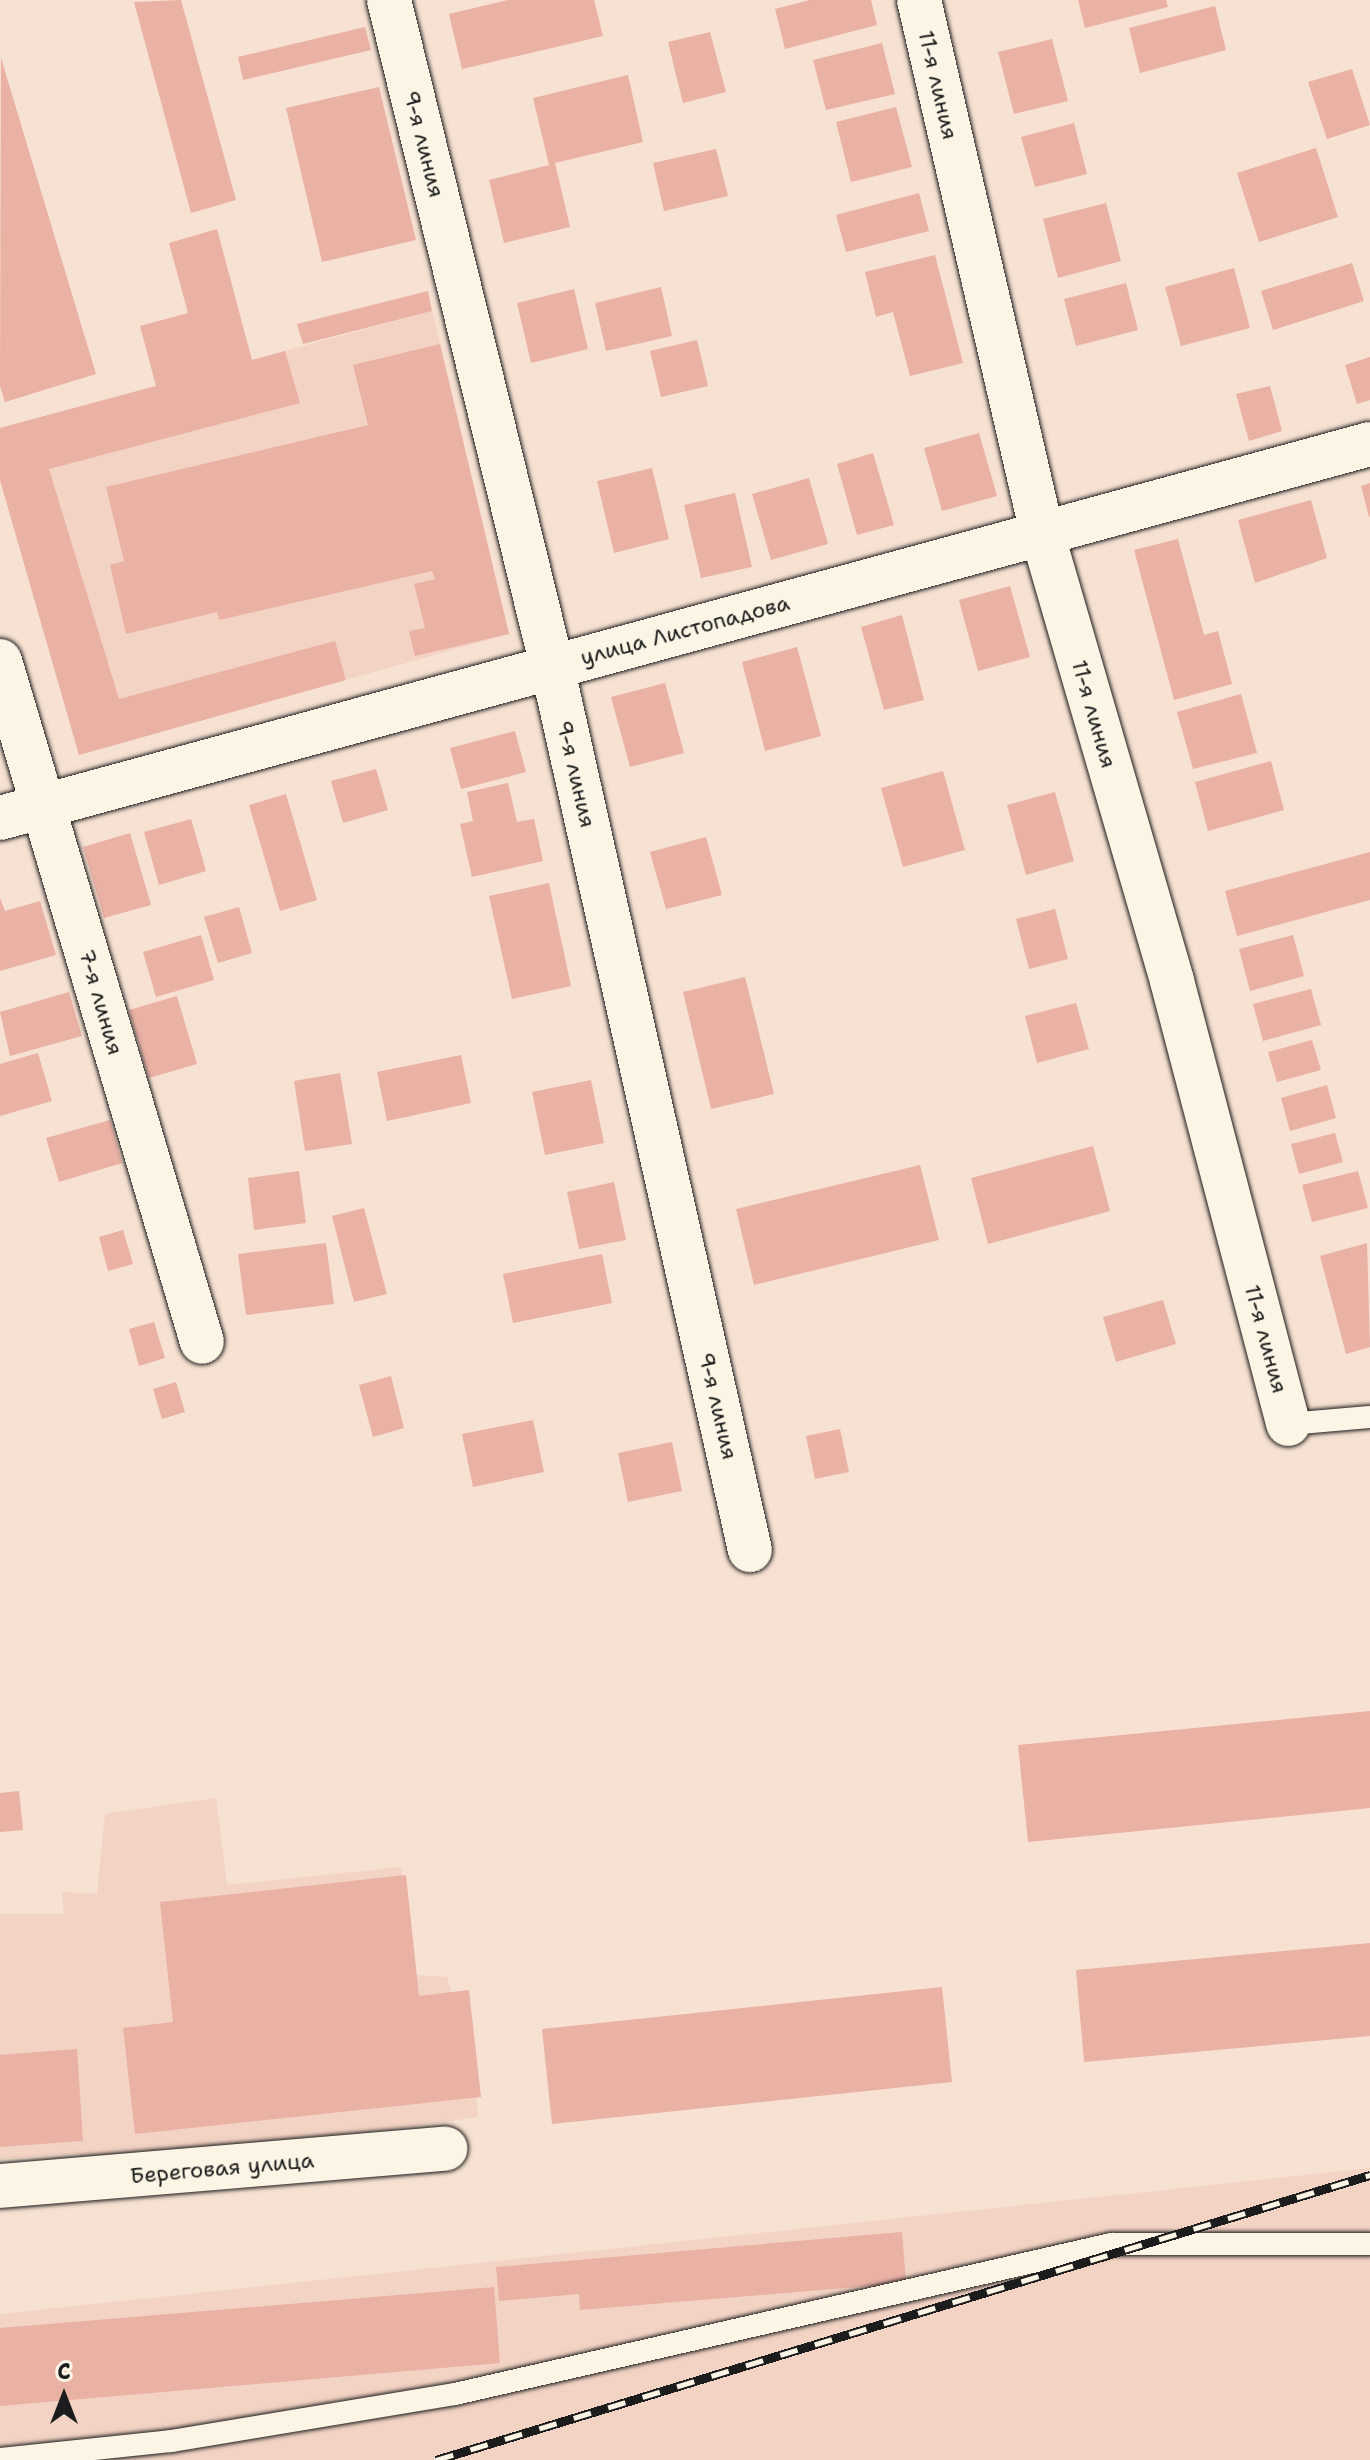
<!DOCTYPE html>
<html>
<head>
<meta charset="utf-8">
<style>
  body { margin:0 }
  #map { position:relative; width:1370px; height:2460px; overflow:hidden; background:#f7e1d2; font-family:"Shantell Sans",sans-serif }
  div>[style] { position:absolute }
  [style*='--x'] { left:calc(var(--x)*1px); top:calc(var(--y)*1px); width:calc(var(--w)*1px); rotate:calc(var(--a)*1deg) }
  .built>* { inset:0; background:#f3d3c4 }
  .building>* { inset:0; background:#eab1a5 }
  .roads { filter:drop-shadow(0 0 2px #1c1c1c) drop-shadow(0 0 2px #1c1c1c) }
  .lane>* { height:22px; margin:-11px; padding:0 11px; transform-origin:11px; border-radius:11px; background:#fcf5e5 }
  .street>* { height:44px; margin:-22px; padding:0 22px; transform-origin:22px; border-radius:22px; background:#fcf5e5 }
  .rail>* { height:9px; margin-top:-4.5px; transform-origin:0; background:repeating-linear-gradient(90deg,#fcf5e5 0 18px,#1c1c1c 0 36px); box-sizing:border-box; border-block:2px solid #1c1c1c }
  span { translate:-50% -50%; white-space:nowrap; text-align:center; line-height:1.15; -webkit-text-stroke:7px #fcf5e5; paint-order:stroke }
  .street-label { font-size:22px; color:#1c1c1c }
  .north { position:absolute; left:24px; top:2356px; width:80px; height:80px; -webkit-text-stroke:6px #fcf5e5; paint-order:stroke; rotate:0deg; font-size:22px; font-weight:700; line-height:32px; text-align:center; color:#1c1c1c }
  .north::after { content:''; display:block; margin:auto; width:28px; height:36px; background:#1c1c1c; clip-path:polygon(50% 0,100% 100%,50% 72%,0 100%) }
</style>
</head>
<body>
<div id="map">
  <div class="built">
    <div style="clip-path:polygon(432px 311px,509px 634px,79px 755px,0 480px,0 428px)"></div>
    <div style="clip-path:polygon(216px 1798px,227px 1885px,401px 1867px,415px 1975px,447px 1977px,453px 1999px,469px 2003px,478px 2117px,82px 2172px,78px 2153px,0 2159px,0 1914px,64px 1914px,62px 1892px,97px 1894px,105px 1814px)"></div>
    <div style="clip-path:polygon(1370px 2168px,1370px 2460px,0 2460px,0 2314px)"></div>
  </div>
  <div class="building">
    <div style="clip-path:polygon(181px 0,236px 200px,191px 213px,134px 2px)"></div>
    <div style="clip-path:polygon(508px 0,594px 0,603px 36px,462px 69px,449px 14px)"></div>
    <div style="clip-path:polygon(810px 0,871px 0,877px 25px,785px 49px,775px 9px)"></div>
    <div style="clip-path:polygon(1078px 0,1166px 0,1168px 7px,1085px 28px)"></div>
    <div style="clip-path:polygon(1215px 6px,1226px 50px,1140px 73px,1129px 28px)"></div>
    <div style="clip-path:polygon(365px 27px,371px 50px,243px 80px,238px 57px)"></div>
    <div style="clip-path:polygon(710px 32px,726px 92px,683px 103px,668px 42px)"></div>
    <div style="clip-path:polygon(1052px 39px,1068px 101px,1014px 114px,998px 52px)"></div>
    <div style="clip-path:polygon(882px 43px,895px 94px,826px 110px,813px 60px)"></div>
    <div style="clip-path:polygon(1px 58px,96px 374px,5px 402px,0 386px)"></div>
    <div style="clip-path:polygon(1352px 69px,1370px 125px,1327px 139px,1308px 82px)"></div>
    <div style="clip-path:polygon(628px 75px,643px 142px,555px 163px,570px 227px,504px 243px,489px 180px,549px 165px,533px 98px)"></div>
    <div style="clip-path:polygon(379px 87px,416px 240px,322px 262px,286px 108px)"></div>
    <div style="clip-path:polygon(896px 107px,912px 167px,851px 182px,836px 122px)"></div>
    <div style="clip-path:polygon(1074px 123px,1087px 174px,1035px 187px,1021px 137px)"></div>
    <div style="clip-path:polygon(1316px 148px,1338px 217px,1259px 242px,1237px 173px)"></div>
    <div style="clip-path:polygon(716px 149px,728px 196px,664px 211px,653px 163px)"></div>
    <div style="clip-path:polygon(919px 193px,929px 231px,846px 252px,836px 215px)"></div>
    <div style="clip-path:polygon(1106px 203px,1121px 261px,1058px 278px,1043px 219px)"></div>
    <div style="clip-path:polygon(217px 229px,252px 360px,285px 351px,300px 403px,49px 469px,119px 699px,335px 641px,346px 680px,79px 755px,0 480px,0 428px,156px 386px,140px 326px,188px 313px,169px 243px)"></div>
    <div style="clip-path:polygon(935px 255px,963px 363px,910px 376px,893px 312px,876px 317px,865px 272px)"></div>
    <div style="clip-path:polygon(1352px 263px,1364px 301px,1273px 330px,1261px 291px)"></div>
    <div style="clip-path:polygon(1234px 268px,1250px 328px,1181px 346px,1165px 287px)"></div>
    <div style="clip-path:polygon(1126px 283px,1138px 330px,1076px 346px,1064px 299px)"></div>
    <div style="clip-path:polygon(661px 287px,672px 336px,606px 351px,595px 303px)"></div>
    <div style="clip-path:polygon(574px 289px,588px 349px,531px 363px,517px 303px)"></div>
    <div style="clip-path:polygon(428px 291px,432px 311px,303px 344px,297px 324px)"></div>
    <div style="clip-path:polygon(697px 340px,708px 386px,661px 397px,650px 351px)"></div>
    <div style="clip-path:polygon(440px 344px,509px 634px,415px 656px,409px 631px,425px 628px,414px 584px,435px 579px,432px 571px,219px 620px,217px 612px,126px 634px,110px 565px,124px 561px,106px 487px,368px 425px,353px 365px)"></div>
    <div style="clip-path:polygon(1370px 357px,1370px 400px,1357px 404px,1345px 365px)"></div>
    <div style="clip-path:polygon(1270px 386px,1282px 431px,1249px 441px,1236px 394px)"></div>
    <div style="clip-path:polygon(979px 433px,997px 496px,942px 511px,924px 448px)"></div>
    <div style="clip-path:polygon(873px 453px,894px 525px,857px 535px,837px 464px)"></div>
    <div style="clip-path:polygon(652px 468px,669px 539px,614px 553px,597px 481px)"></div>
    <div style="clip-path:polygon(809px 478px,828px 544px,771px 560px,752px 494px)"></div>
    <div style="clip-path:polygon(1370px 483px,1370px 517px,1369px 517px,1361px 486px)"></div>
    <div style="clip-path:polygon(735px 493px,752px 567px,701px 578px,684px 505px)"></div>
    <div style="clip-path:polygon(1311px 500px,1327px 558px,1255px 583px,1238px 520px)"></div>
    <div style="clip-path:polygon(1178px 539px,1204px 635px,1218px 631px,1232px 684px,1174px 700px,1134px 550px)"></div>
    <div style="clip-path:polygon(1010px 586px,1030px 657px,978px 671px,959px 600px)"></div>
    <div style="clip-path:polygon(902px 615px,924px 700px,884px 710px,861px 627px)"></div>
    <div style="clip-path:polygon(797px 647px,821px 736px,765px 751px,742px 662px)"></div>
    <div style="clip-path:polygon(665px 683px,684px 753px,630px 767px,611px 697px)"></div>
    <div style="clip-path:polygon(1241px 694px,1257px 753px,1193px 769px,1177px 712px)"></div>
    <div style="clip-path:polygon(515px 731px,526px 772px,461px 789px,450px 748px)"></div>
    <div style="clip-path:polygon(1271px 761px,1284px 810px,1208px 831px,1195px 782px)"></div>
    <div style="clip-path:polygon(376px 769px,388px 810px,343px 823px,331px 781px)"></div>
    <div style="clip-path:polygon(943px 771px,965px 850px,903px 867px,881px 788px)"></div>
    <div style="clip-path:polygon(508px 783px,517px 822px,534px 819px,543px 861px,472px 877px,460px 824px,473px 821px,467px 792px)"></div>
    <div style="clip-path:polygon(1055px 792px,1074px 861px,1026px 875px,1007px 805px)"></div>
    <div style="clip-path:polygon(286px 794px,317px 900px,280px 911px,249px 805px)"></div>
    <div style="clip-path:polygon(191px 819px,206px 871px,159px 885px,144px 832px)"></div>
    <div style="clip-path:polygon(130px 833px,151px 905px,104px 918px,83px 847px)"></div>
    <div style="clip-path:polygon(706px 837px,722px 895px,666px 909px,650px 852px)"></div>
    <div style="clip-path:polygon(1370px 852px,1370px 900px,1237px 936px,1225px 891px)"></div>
    <div style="clip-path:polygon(549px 883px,571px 986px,512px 999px,489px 896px)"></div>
    <div style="clip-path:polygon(0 898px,5px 911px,40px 901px,56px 955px,0 971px)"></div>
    <div style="clip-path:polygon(239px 907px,252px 953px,218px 963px,204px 917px)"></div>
    <div style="clip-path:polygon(1055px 909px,1068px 959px,1029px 969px,1016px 919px)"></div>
    <div style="clip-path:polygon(201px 935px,214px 980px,156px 997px,143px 952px)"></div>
    <div style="clip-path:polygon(1293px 935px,1304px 976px,1250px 991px,1239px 949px)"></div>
    <div style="clip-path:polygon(745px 977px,774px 1094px,711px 1109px,683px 992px)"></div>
    <div style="clip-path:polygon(1311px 989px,1321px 1025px,1263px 1041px,1253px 1004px)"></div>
    <div style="clip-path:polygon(69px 992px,82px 1036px,10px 1056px,0 1012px)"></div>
    <div style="clip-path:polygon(177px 996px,197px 1064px,149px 1078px,129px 1010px)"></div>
    <div style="clip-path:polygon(1076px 1003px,1089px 1049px,1037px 1063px,1025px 1016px)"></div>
    <div style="clip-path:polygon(1312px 1040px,1321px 1070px,1277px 1082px,1268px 1052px)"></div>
    <div style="clip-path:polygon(38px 1053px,52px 1101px,0 1116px,0 1064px)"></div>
    <div style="clip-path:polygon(461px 1055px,471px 1103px,387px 1121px,377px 1072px)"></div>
    <div style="clip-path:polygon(340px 1073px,352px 1144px,305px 1151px,294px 1081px)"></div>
    <div style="clip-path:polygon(591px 1080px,604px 1143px,545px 1155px,532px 1092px)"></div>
    <div style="clip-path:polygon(1327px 1085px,1336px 1118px,1290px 1131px,1281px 1098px)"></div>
    <div style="clip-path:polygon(110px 1120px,122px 1163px,59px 1182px,46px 1138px)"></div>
    <div style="clip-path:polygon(1335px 1133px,1343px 1162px,1299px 1174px,1291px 1144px)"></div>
    <div style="clip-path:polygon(1093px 1146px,1110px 1211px,988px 1244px,971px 1178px)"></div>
    <div style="clip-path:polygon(920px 1165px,939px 1240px,754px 1285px,736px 1209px)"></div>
    <div style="clip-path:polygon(299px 1171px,306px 1223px,254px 1230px,248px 1178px)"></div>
    <div style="clip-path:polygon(1358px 1171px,1368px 1208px,1312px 1222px,1302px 1185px)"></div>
    <div style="clip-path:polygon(614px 1182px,626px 1240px,579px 1249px,567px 1192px)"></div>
    <div style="clip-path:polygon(364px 1208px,387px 1294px,354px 1302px,332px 1216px)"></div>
    <div style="clip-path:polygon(123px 1230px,133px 1264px,108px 1271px,99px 1237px)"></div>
    <div style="clip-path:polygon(326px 1243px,334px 1304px,246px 1315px,238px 1254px)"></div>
    <div style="clip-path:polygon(1367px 1243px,1370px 1347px,1346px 1354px,1320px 1256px)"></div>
    <div style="clip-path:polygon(602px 1254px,612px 1303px,513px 1323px,503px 1274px)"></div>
    <div style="clip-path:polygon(1163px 1300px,1176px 1344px,1116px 1362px,1103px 1317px)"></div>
    <div style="clip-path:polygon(154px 1322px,165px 1358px,139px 1366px,129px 1329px)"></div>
    <div style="clip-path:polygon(391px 1376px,404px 1428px,373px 1437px,359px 1385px)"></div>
    <div style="clip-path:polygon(176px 1382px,185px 1412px,162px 1419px,153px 1389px)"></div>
    <div style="clip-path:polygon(533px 1420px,544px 1472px,473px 1487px,462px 1434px)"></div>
    <div style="clip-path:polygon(840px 1429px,849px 1472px,815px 1479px,806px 1436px)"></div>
    <div style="clip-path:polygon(672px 1442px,682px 1491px,628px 1502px,618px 1453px)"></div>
    <div style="clip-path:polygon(1370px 1711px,1370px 1808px,1028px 1842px,1018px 1745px)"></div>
    <div style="clip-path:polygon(19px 1791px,23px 1830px,0 1832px,0 1793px)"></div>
    <div style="clip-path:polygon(406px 1875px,419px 1996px,469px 1990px,481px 2097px,135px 2134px,123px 2028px,173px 2022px,160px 1902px)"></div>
    <div style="clip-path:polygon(1370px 1943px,1370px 2036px,1084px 2062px,1076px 1970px)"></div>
    <div style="clip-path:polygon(942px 1987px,952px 2082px,552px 2124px,542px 2029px)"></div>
    <div style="clip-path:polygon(77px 2049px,83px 2141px,0 2147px,0 2055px)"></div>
    <div style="clip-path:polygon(902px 2232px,906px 2283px,580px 2310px,579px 2294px,499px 2301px,496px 2267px)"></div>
    <div style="clip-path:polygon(494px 2287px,500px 2363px,0 2406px,0 2328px)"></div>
  </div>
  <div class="roads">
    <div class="lane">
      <div style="--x:1288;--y:1424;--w:82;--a:-4.9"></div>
      <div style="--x:0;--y:2459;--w:172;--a:-6"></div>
      <div style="--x:171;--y:2441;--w:288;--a:-9.4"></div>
      <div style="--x:455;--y:2394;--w:673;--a:-12.88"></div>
      <div style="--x:1111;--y:2244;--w:259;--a:0"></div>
    </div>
    <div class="street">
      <div style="--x:389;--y:0;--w:686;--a:76.25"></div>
      <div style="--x:552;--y:666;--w:906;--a:77.38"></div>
      <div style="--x:919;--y:0;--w:547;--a:77.01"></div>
      <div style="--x:1042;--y:533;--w:466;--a:73.8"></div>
      <div style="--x:1172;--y:981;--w:458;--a:75.3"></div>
      <div style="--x:0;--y:661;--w:710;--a:73.48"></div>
      <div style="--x:0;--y:818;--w:1420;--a:-15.27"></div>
      <div style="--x:0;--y:2186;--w:447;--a:-4.8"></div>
    </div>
  </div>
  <div class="rail">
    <div style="--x:436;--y:2460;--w:977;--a:-16.97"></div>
  </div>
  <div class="street-label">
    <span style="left:938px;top:85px;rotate:77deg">11-я линия</span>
    <span style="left:424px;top:144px;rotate:76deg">9-я линия</span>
    <span style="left:685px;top:630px;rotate:-15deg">улица Листопадова</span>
    <span style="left:1094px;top:714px;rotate:74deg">11-я линия</span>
    <span style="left:576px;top:774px;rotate:77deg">9-я линия</span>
    <span style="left:101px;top:1002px;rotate:74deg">7-я линия</span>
    <span style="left:1266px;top:1339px;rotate:75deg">11-я линия</span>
    <span style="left:718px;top:1406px;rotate:77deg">9-я линия</span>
    <span style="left:222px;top:2168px;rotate:-5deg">Береговая улица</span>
  </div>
  <div class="north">С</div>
</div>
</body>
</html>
